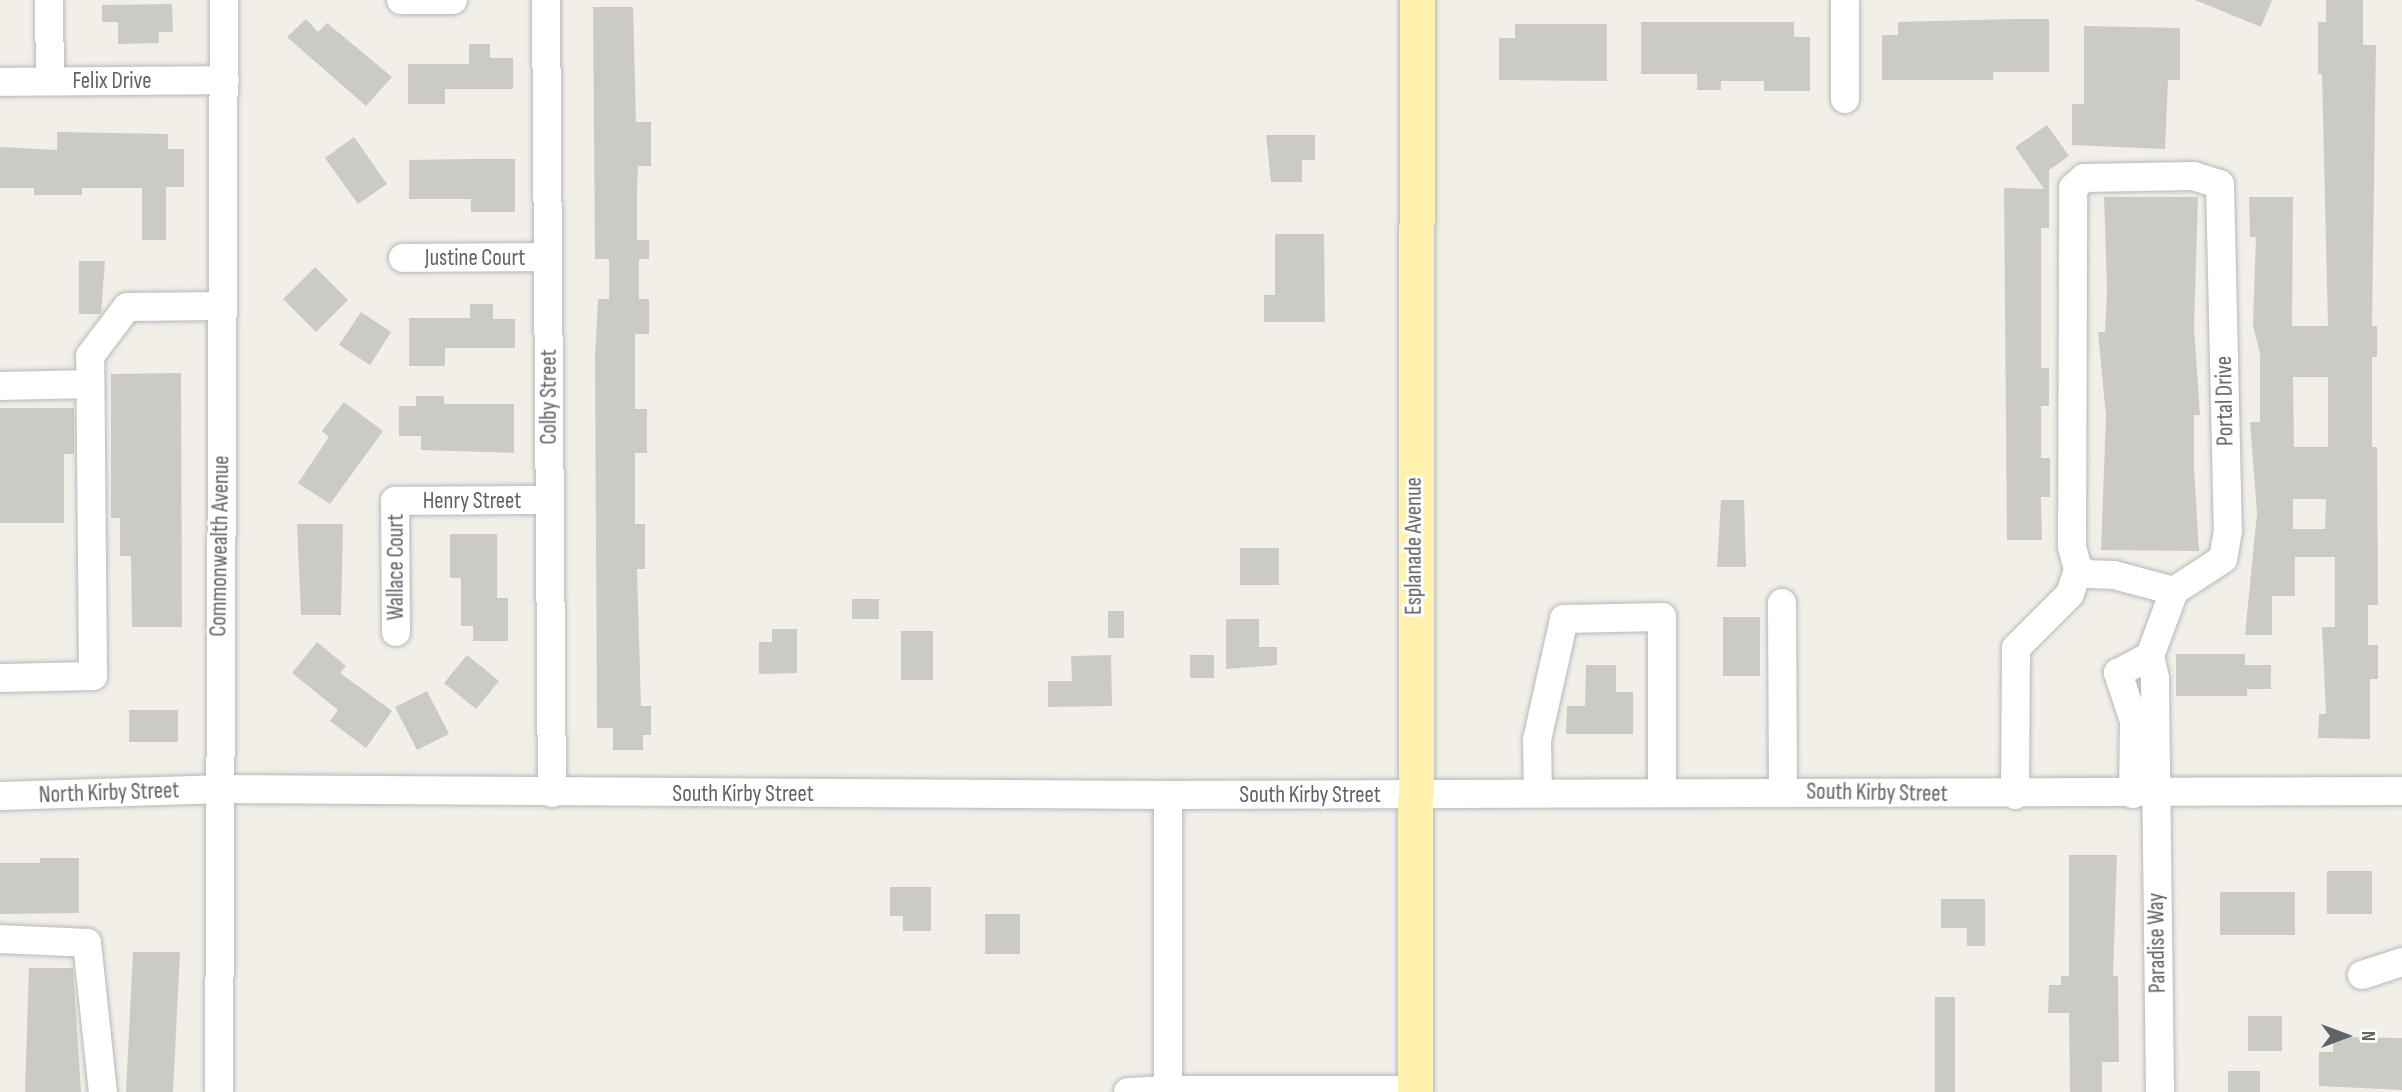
<!DOCTYPE html>
<html>
<head>
<meta charset="utf-8">
<style>
  body { margin:0 }
  #map { position:relative; width:2402px; height:1092px; overflow:hidden; background:#f1efe8; font-family:"Sofia Sans Condensed",sans-serif }
  div>[style] { position:absolute }
  [style*='--x'] { left:calc(var(--x)*1px); top:calc(var(--y)*1px); width:calc(var(--w)*1px); rotate:calc(var(--a)*1deg) }
  .building>* { inset:0; background:#cccac5 }
  .roads { filter:drop-shadow(0 0 2px #b5b8bc) drop-shadow(0 0 2px #b5b8bc) }
  .minor>* { height:28px; margin:-14px; padding:0 14px; transform-origin:14px; border-radius:14px; background:#fff }
  .major>* { height:35px; margin:-17.5px; padding:0 17.5px; transform-origin:17.5px; border-radius:17.5px; background:#fff2af }
  span { translate:-50% -50%; white-space:nowrap; text-align:center; line-height:1.15; -webkit-text-stroke:6px #fff; paint-order:stroke }
  .street-label { font-size:23px; color:#5f6368 }
  .north { position:absolute; left:2311px; top:1001px; width:70px; height:70px; -webkit-text-stroke:5px #fff; paint-order:stroke; rotate:90deg; font-size:19px; font-weight:700; line-height:28px; text-align:center; color:#5f6368 }
  .north::after { content:''; display:block; margin:auto; width:24px; height:32px; background:#5f6368; clip-path:polygon(50% 0,100% 100%,50% 72%,0 100%) }
</style>
</head>
<body>
<div id="map">
  <div class="building">
    <div style="clip-path:polygon(2195px 0,2272px 0,2261px 27px)"></div>
    <div style="clip-path:polygon(evenodd,2326px 0,2363px 0,2363px 45px,2376px 45px,2372px 326px,2377px 326px,2377px 357px,2372px 357px,2372px 447px,2377px 447px,2378px 605px,2368px 605px,2368px 645px,2378px 645px,2378px 679px,2370px 679px,2370px 739px,2318px 738px,2319px 714px,2326px 714px,2322px 627px,2335px 627px,2335px 557px,2295px 557px,2295px 596px,2272px 596px,2272px 635px,2245px 635px,2257px 513px,2250px 422px,2260px 422px,2260px 354px,2253px 325px,2256px 237px,2250px 237px,2249px 197px,2293px 197px,2292px 326px,2328px 326px,2322px 74px,2318px 74px,2318px 22px,2326px 22px,2326px 0,2293px 377px,2328px 377px,2328px 447px,2294px 447px,2293px 377px,2326px 0,2293px 499px,2326px 499px,2325px 529px,2293px 529px,2293px 499px)"></div>
    <div style="clip-path:polygon(172px 4px,173px 32px,159px 32px,159px 43px,118px 44px,118px 22px,102px 22px,102px 5px)"></div>
    <div style="clip-path:polygon(593px 7px,633px 7px,636px 122px,651px 122px,651px 166px,638px 166px,637px 192px,637px 240px,649px 240px,649px 259px,639px 259px,639px 299px,649px 299px,649px 334px,635px 334px,635px 409px,647px 409px,647px 453px,635px 453px,635px 524px,645px 524px,645px 569px,637px 569px,641px 706px,651px 706px,651px 735px,643px 735px,643px 750px,613px 750px,613px 728px,597px 728px,595px 357px,598px 299px,609px 299px,609px 259px,595px 259px)"></div>
    <div style="clip-path:polygon(306px 19px,318px 32px,327px 23px,392px 77px,366px 106px,287px 37px)"></div>
    <div style="clip-path:polygon(2015px 19px,2049px 19px,2049px 72px,1993px 72px,1993px 80px,1882px 80px,1882px 35px,1898px 35px,1898px 22px)"></div>
    <div style="clip-path:polygon(1641px 22px,1794px 22px,1794px 37px,1810px 37px,1810px 91px,1764px 91px,1764px 81px,1721px 81px,1721px 90px,1697px 90px,1697px 74px,1641px 74px)"></div>
    <div style="clip-path:polygon(1515px 24px,1607px 24px,1607px 81px,1499px 80px,1499px 38px,1515px 38px)"></div>
    <div style="clip-path:polygon(2084px 26px,2180px 28px,2180px 80px,2168px 80px,2165px 149px,2072px 145px,2072px 104px,2084px 104px)"></div>
    <div style="clip-path:polygon(469px 44px,490px 44px,490px 58px,513px 58px,513px 89px,445px 89px,445px 104px,408px 104px,408px 64px,469px 64px)"></div>
    <div style="clip-path:polygon(2047px 125px,2069px 156px,2049px 170px,2049px 228px,2041px 228px,2041px 368px,2049px 368px,2049px 406px,2041px 406px,2041px 458px,2050px 458px,2050px 497px,2041px 497px,2042px 540px,2007px 540px,2004px 188px,2044px 189px,2015px 147px)"></div>
    <div style="clip-path:polygon(57px 132px,168px 134px,168px 149px,184px 149px,184px 187px,166px 187px,166px 240px,142px 240px,142px 188px,82px 188px,82px 195px,34px 195px,34px 188px,0 188px,0 147px,57px 150px)"></div>
    <div style="clip-path:polygon(1266px 135px,1315px 135px,1315px 160px,1302px 160px,1302px 182px,1271px 182px)"></div>
    <div style="clip-path:polygon(354px 137px,387px 184px,358px 204px,325px 158px)"></div>
    <div style="clip-path:polygon(470px 159px,515px 159px,515px 212px,471px 212px,471px 199px,409px 199px,409px 160px)"></div>
    <div style="clip-path:polygon(2104px 197px,2198px 197px,2194px 328px,2200px 415px,2194px 415px,2194px 469px,2199px 551px,2101px 550px,2106px 416px,2098px 332px,2105px 332px,2107px 289px)"></div>
    <div style="clip-path:polygon(1275px 234px,1324px 234px,1325px 322px,1264px 322px,1264px 295px,1275px 295px)"></div>
    <div style="clip-path:polygon(79px 261px,105px 261px,101px 314px,79px 314px)"></div>
    <div style="clip-path:polygon(315px 267px,348px 300px,316px 332px,283px 299px)"></div>
    <div style="clip-path:polygon(470px 304px,493px 304px,493px 319px,515px 319px,515px 348px,445px 348px,445px 366px,409px 366px,409px 318px,470px 318px)"></div>
    <div style="clip-path:polygon(361px 312px,391px 332px,370px 365px,339px 345px)"></div>
    <div style="clip-path:polygon(181px 373px,182px 627px,132px 627px,131px 556px,120px 556px,120px 518px,111px 518px,111px 374px)"></div>
    <div style="clip-path:polygon(416px 396px,444px 396px,444px 404px,514px 404px,514px 453px,421px 450px,421px 436px,399px 436px,399px 406px,416px 406px)"></div>
    <div style="clip-path:polygon(344px 402px,383px 431px,330px 504px,298px 483px,329px 437px,322px 431px)"></div>
    <div style="clip-path:polygon(0 408px,74px 408px,74px 454px,64px 454px,64px 523px,0 523px)"></div>
    <div style="clip-path:polygon(1721px 500px,1744px 500px,1746px 567px,1717px 567px)"></div>
    <div style="clip-path:polygon(297px 524px,343px 524px,341px 615px,301px 615px)"></div>
    <div style="clip-path:polygon(450px 534px,497px 534px,497px 598px,508px 598px,508px 641px,473px 641px,473px 626px,461px 626px,461px 578px,450px 578px)"></div>
    <div style="clip-path:polygon(1240px 548px,1279px 548px,1279px 585px,1240px 585px)"></div>
    <div style="clip-path:polygon(852px 599px,879px 599px,879px 619px,852px 619px)"></div>
    <div style="clip-path:polygon(1108px 611px,1124px 611px,1124px 638px,1108px 638px)"></div>
    <div style="clip-path:polygon(1723px 617px,1760px 617px,1760px 676px,1723px 676px)"></div>
    <div style="clip-path:polygon(1226px 619px,1259px 619px,1259px 647px,1277px 647px,1277px 665px,1226px 669px)"></div>
    <div style="clip-path:polygon(772px 629px,797px 629px,797px 673px,759px 674px,759px 642px,772px 642px)"></div>
    <div style="clip-path:polygon(901px 631px,933px 631px,933px 680px,901px 680px)"></div>
    <div style="clip-path:polygon(317px 642px,346px 666px,340px 673px,392px 711px,366px 748px,330px 721px,338px 710px,292px 673px)"></div>
    <div style="clip-path:polygon(2176px 654px,2245px 654px,2245px 665px,2271px 665px,2271px 689px,2247px 689px,2247px 696px,2176px 696px)"></div>
    <div style="clip-path:polygon(467px 655px,499px 681px,476px 709px,444px 683px)"></div>
    <div style="clip-path:polygon(1111px 655px,1112px 706px,1048px 707px,1048px 681px,1072px 681px,1071px 656px)"></div>
    <div style="clip-path:polygon(1190px 655px,1214px 655px,1214px 678px,1190px 678px)"></div>
    <div style="clip-path:polygon(1586px 665px,1616px 665px,1616px 692px,1633px 692px,1633px 734px,1566px 734px,1567px 706px,1585px 706px)"></div>
    <div style="clip-path:polygon(427px 691px,449px 734px,417px 750px,395px 707px)"></div>
    <div style="clip-path:polygon(129px 710px,178px 710px,178px 742px,129px 742px)"></div>
    <div style="clip-path:polygon(2069px 855px,2117px 855px,2113px 976px,2118px 976px,2119px 1062px,2102px 1062px,2102px 1092px,2070px 1092px,2069px 1013px,2048px 1013px,2049px 985px,2061px 985px,2061px 976px,2069px 976px)"></div>
    <div style="clip-path:polygon(40px 858px,79px 858px,79px 913px,0 914px,0 863px,40px 863px)"></div>
    <div style="clip-path:polygon(2327px 871px,2372px 871px,2372px 914px,2327px 914px)"></div>
    <div style="clip-path:polygon(890px 887px,931px 887px,931px 931px,903px 931px,903px 916px,890px 916px)"></div>
    <div style="clip-path:polygon(2220px 892px,2295px 892px,2295px 935px,2220px 935px)"></div>
    <div style="clip-path:polygon(1941px 899px,1985px 899px,1985px 946px,1967px 946px,1967px 928px,1941px 928px)"></div>
    <div style="clip-path:polygon(985px 914px,1020px 914px,1020px 954px,985px 954px)"></div>
    <div style="clip-path:polygon(133px 952px,180px 952px,173px 1092px,126px 1092px)"></div>
    <div style="clip-path:polygon(29px 968px,73px 968px,81px 1092px,25px 1092px)"></div>
    <div style="clip-path:polygon(1935px 997px,1955px 997px,1955px 1092px,1935px 1092px)"></div>
    <div style="clip-path:polygon(2248px 1016px,2282px 1016px,2282px 1051px,2248px 1051px)"></div>
    <div style="clip-path:polygon(2333px 1037px,2402px 1038px,2402px 1090px,2319px 1086px,2319px 1052px,2333px 1052px)"></div>
    <div style="clip-path:polygon(2228px 1071px,2260px 1071px,2260px 1092px,2228px 1092px)"></div>
  </div>
  <div class="roads">
    <div class="minor">
      <div style="--x:49;--y:0;--w:81;--a:89.3"></div>
      <div style="--x:401;--y:0;--w:52;--a:0"></div>
      <div style="--x:546;--y:0;--w:793;--a:89.57"></div>
      <div style="--x:1845;--y:0;--w:99;--a:90"></div>
      <div style="--x:0;--y:82;--w:225;--a:-0.5"></div>
      <div style="--x:2193;--y:176;--w:28;--a:17"></div>
      <div style="--x:2220;--y:184;--w:347;--a:88.7"></div>
      <div style="--x:2228;--y:531;--w:28;--a:100"></div>
      <div style="--x:2223;--y:559;--w:59;--a:146.9"></div>
      <div style="--x:2174;--y:591;--w:62;--a:-165.1"></div>
      <div style="--x:2114;--y:575;--w:25;--a:-178"></div>
      <div style="--x:2089;--y:574;--w:12;--a:-156"></div>
      <div style="--x:2078;--y:569;--w:24;--a:-105"></div>
      <div style="--x:2072;--y:546;--w:358;--a:-89.8"></div>
      <div style="--x:2073;--y:188;--w:15;--a:-42"></div>
      <div style="--x:2084;--y:178;--w:109;--a:-1.1"></div>
      <div style="--x:403;--y:258;--w:145;--a:-0.4"></div>
      <div style="--x:0;--y:386;--w:90;--a:-1.3"></div>
      <div style="--x:1782;--y:603;--w:189;--a:89.7"></div>
      <div style="--x:396;--y:632;--w:131;--a:-90.4"></div>
      <div style="--x:395;--y:501;--w:155;--a:-0.4"></div>
      <div style="--x:0;--y:678;--w:93;--a:-1.2"></div>
      <div style="--x:93;--y:676;--w:320;--a:-90.5"></div>
      <div style="--x:90;--y:356;--w:61;--a:-52.9"></div>
      <div style="--x:127;--y:307;--w:95;--a:-0.6"></div>
      <div style="--x:1538;--y:793;--w:53;--a:-91.1"></div>
      <div style="--x:1537;--y:740;--w:124;--a:-77.4"></div>
      <div style="--x:1564;--y:619;--w:98;--a:-1.2"></div>
      <div style="--x:1662;--y:617;--w:175;--a:90"></div>
      <div style="--x:2133;--y:794;--w:73;--a:-89.2"></div>
      <div style="--x:2134;--y:721;--w:51;--a:-108.4"></div>
      <div style="--x:2118;--y:673;--w:36;--a:-28"></div>
      <div style="--x:1168;--y:795;--w:295;--a:90"></div>
      <div style="--x:1168;--y:1090;--w:247;--a:0"></div>
      <div style="--x:2015;--y:795;--w:147;--a:-89.6"></div>
      <div style="--x:2016;--y:648;--w:76;--a:-45"></div>
      <div style="--x:2070;--y:594;--w:26;--a:-72"></div>
      <div style="--x:0;--y:796;--w:217;--a:-1.8"></div>
      <div style="--x:217;--y:789;--w:951;--a:0.36"></div>
      <div style="--x:1168;--y:795;--w:1234;--a:-0.19"></div>
      <div style="--x:0;--y:939;--w:87;--a:2.6"></div>
      <div style="--x:87;--y:943;--w:150;--a:83.9"></div>
      <div style="--x:2362;--y:975;--w:42;--a:-18"></div>
      <div style="--x:219;--y:1092;--w:1092;--a:-89.74"></div>
      <div style="--x:1128;--y:1092;--w:40;--a:-2.9"></div>
      <div style="--x:2160;--y:1092;--w:414;--a:-90.7"></div>
      <div style="--x:2155;--y:678;--w:23;--a:-103"></div>
      <div style="--x:2150;--y:656;--w:69;--a:-69.7"></div>
    </div>
    <div class="major">
      <div style="--x:1415;--y:1092;--w:1092;--a:-89.9"></div>
    </div>
  </div>
  <div class="street-label">
    <span style="left:112px;top:81px">Felix Drive</span>
    <span style="left:475px;top:258px">Justine Court</span>
    <span style="left:549px;top:397px;rotate:-90deg">Colby Street</span>
    <span style="left:2225px;top:401px;rotate:-91deg">Portal Drive</span>
    <span style="left:472px;top:501px">Henry Street</span>
    <span style="left:220px;top:546px;rotate:-89deg">Commonwealth Avenue</span>
    <span style="left:1414px;top:546px;rotate:-90deg">Esplanade Avenue</span>
    <span style="left:396px;top:567px;rotate:-90deg">Wallace Court</span>
    <span style="left:109px;top:793px;rotate:-2deg">North Kirby Street</span>
    <span style="left:1877px;top:793px;rotate:1deg">South Kirby Street</span>
    <span style="left:743px;top:794px">South Kirby Street</span>
    <span style="left:1310px;top:795px">South Kirby Street</span>
    <span style="left:2157px;top:943px;rotate:-91deg">Paradise Way</span>
  </div>
  <div class="north">N</div>
</div>
</body>
</html>
